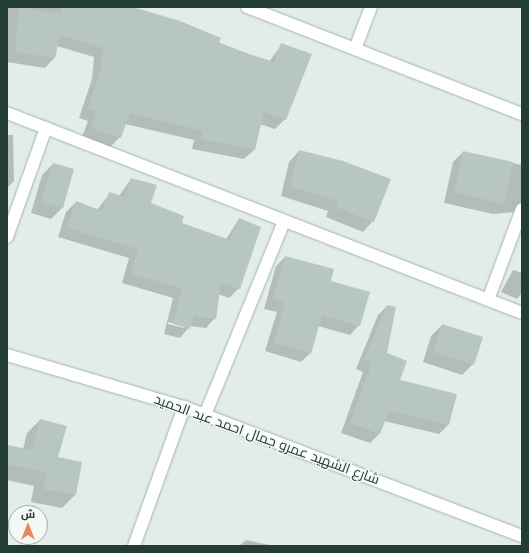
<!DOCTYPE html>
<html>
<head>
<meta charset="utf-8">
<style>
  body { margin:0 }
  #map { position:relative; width:529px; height:553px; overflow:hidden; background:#e2ece8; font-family:Jost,Cairo,sans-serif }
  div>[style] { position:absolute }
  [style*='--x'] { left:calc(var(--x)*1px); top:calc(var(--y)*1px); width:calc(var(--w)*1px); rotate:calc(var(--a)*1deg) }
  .shadow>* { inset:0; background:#0003 }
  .building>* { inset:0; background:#b8c6c1 }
  .roads { filter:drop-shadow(0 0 1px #a5b4af) drop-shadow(0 0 1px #a5b4af) }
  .minor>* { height:12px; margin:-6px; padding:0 6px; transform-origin:6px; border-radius:6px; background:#fff }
  .tertiary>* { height:12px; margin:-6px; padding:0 6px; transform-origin:6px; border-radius:6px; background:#fff }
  span { translate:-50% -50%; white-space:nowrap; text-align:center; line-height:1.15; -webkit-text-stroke:3px #f3f8f5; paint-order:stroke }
  .street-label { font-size:14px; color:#233c35 }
  .frame { position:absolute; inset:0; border:8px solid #233c35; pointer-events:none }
  .north { position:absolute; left:8px; top:505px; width:40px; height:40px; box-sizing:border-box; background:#f3f8f5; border:1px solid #a0ada8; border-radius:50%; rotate:0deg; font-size:11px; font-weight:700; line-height:16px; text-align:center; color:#233c35 }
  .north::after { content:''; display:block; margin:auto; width:14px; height:18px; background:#ea8662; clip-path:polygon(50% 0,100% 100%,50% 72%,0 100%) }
</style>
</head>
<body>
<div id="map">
  <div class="shadow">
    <div style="clip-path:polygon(7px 7px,128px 7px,269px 62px,282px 44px,285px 119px,275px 129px,260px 124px,254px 150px,244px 159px,192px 149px,194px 140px,125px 124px,120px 137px,110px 147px,82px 137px,88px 121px,79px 118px,92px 79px,94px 57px,57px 46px,54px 58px,45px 68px,7px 62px)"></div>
    <div style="clip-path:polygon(7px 135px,13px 135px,14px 181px,7px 188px)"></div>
    <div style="clip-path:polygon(299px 151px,373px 221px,363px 232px,326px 217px,328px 211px,281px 196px,289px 162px)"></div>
    <div style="clip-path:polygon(463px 152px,522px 165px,522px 218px,514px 212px,493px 214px,444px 203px,453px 162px)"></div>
    <div style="clip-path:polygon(53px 164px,73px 170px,62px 208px,51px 219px,31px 213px,42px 175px)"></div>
    <div style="clip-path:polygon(evenodd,131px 179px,150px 204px,180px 223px,226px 239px,239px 219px,239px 288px,229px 298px,218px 294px,215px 318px,206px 328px,190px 326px,180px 338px,164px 334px,173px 298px,122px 283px,129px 258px,58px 237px,66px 212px,76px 202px,97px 210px,110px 193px,119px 196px,131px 179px,168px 322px,184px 326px,184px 328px,168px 324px,168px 322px)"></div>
    <div style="clip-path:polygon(285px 257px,329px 281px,359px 325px,350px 335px,318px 326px,310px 353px,301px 362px,265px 351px,277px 312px,264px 309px,276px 266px)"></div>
    <div style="clip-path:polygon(513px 270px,522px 273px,522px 293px,517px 299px,501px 292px)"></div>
    <div style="clip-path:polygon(387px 306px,386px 353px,399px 381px,448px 425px,439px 434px,384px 421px,379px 434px,370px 443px,341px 433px,363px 372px,356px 369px,378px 315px)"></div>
    <div style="clip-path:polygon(442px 325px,473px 364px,462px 375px,423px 362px,431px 336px)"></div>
    <div style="clip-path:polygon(40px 420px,75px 495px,62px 508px,31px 502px,34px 486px,7px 480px,7px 446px,23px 449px,27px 433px)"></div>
    <div style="clip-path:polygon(246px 540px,275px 546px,239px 546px)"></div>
  </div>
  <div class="building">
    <div style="clip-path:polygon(19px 7px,60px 14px,62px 7px,133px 7px,180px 21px,221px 38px,218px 44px,274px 62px,281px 43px,312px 54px,286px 120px,264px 112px,255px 150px,201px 139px,203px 131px,130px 113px,121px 138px,91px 128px,97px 111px,88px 108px,101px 69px,103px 48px,60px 35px,55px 58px,15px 52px)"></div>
    <div style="clip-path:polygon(299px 150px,343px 161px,391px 179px,374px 222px,336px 207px,338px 201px,290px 186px)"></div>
    <div style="clip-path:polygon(463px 151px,513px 162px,504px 204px,454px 192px)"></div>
    <div style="clip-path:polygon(53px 163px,74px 169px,63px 208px,41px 202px)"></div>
    <div style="clip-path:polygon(131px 178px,157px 185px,151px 203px,184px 216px,182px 223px,230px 240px,239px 218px,261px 227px,240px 289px,221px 282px,216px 319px,194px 316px,190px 329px,173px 324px,182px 288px,131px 274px,138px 249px,67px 228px,76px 201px,102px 211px,109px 192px,125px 197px)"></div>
    <div style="clip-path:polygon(285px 256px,334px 269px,331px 281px,370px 292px,360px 326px,322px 315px,311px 354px,274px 342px,285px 303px,273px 299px)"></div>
    <div style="clip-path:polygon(387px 305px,396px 307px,387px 353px,407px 361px,400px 380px,457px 394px,449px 425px,389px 411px,380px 434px,350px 423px,372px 363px,364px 360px)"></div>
    <div style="clip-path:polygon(442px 324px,483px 337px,474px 365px,433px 352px)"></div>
    <div style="clip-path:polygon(40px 419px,67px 426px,58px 457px,82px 462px,76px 495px,43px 489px,47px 473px,7px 464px,7px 445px,32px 450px)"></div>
  </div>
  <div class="roads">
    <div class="minor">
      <div style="--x:247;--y:7;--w:295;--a:21.3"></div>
      <div style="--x:355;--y:49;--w:45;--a:-69.1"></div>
      <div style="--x:7;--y:113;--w:552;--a:21.22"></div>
      <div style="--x:7;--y:237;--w:116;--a:-70.3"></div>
      <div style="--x:488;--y:300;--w:97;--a:-69.5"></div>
      <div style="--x:205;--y:415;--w:209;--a:-67.8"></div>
      <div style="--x:134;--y:546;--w:148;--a:-70.2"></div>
    </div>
    <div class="tertiary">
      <div style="--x:7;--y:355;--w:184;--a:16.4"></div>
      <div style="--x:184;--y:407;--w:362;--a:20.9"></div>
    </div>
  </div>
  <div class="street-label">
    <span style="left:267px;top:439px;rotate:20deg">شارع الشهيد عمرو جمال احمد عبد الحميد</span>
  </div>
  <div class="frame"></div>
  <div class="north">ش</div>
</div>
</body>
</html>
